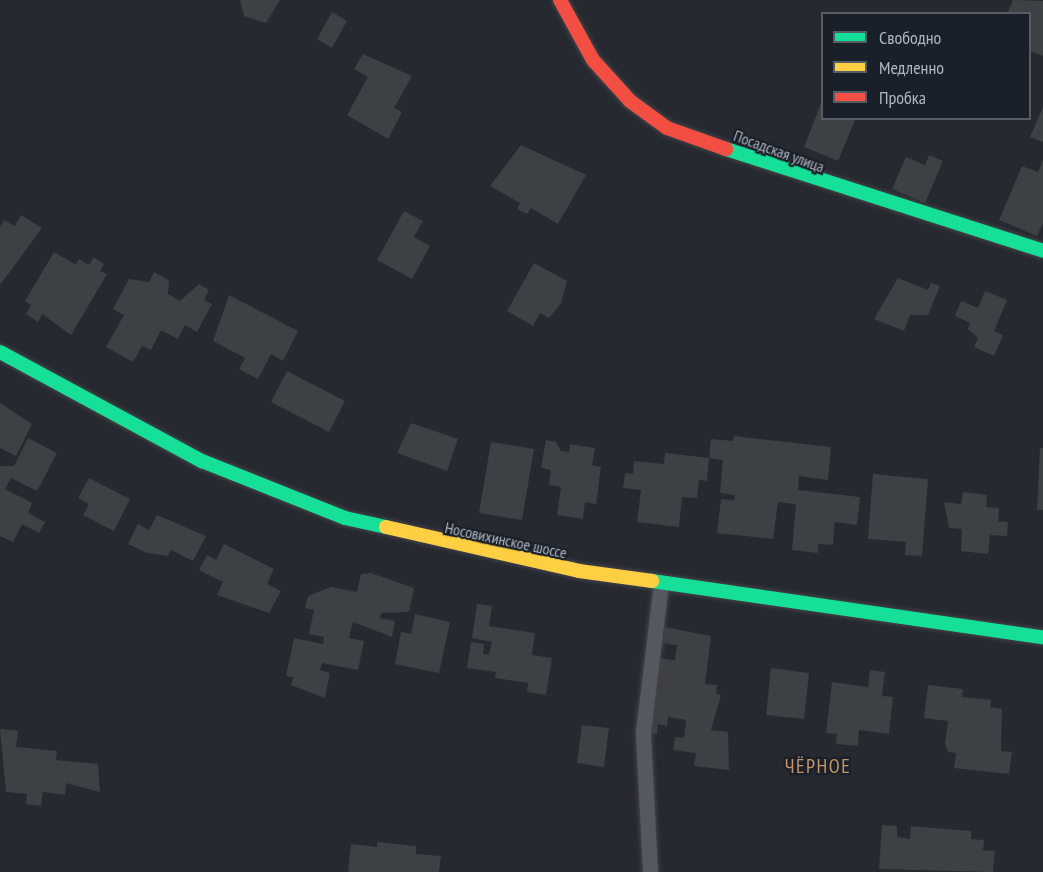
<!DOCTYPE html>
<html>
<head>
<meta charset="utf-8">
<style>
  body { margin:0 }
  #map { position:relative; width:1043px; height:872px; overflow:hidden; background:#262930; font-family:"PT Sans Narrow",sans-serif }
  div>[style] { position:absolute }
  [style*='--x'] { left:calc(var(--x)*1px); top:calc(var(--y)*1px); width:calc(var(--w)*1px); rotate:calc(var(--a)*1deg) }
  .building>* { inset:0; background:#3d4045 }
  .roads { filter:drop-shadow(0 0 2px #424449) drop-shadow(0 0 2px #424449) }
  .lane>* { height:15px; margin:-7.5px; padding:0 7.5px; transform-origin:7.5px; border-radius:7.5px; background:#55585f }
  .fast>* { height:14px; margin:-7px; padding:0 7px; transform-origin:7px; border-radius:7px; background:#16e098 }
  .slow>* { height:14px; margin:-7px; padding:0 7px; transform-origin:7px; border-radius:7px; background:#ffcf43 }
  .jam>* { height:14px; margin:-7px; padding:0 7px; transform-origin:7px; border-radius:7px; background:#f24e42 }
  span { translate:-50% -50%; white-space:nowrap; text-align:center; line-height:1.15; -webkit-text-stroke:4.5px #1a2029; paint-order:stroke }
  .street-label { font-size:16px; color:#afb5c2 }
  .quarter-label { font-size:20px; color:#c79565; letter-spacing:1.5px }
  .legend { position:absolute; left:821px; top:12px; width:210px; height:108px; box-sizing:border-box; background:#1a2029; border:2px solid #565c66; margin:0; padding:8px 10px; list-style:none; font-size:18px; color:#afb5c2 }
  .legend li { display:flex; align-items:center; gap:12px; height:30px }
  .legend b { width:30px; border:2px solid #565c66 }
</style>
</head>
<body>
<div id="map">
  <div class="building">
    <div style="clip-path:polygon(240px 0,280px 0,266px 23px,244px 16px)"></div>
    <div style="clip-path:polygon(1013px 0,1043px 1px,1043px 56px,1030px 51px,1030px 14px,1007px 14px)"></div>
    <div style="clip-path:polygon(332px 12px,347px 21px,332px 48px,317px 39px)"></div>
    <div style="clip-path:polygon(363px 54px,412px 76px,394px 108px,402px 112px,388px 139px,347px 115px,368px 77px,354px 69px)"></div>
    <div style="clip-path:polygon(822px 101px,822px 118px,856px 118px,838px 161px,804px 147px)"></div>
    <div style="clip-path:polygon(1043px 107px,1043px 142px,1030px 137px)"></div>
    <div style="clip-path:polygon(521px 145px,586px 175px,558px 224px,531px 208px,527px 214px,517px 209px,520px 203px,490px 186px)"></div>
    <div style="clip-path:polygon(929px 155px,943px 161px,925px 203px,892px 189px,906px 157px,925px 165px)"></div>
    <div style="clip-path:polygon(1043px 160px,1043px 223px,1037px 236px,999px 220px,1022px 166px,1038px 172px)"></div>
    <div style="clip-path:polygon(404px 211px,423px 221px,414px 237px,430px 246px,412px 279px,377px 260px)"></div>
    <div style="clip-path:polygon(21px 215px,42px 228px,0 285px,0 227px,4px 220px,15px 226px)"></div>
    <div style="clip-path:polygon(54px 252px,76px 265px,79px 259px,89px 265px,94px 257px,104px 264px,100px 271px,107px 274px,71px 335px,42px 314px,38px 322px,26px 314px,31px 305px,25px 301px)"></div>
    <div style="clip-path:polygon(534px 263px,567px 281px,561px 303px,549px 318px,540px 313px,533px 326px,507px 311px)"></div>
    <div style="clip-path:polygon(154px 272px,169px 280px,168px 294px,180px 301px,199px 284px,209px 290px,204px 300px,212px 304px,197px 332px,185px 325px,178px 339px,161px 330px,151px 350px,142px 346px,133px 362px,106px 347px,124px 315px,113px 309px,129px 279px,149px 282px)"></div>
    <div style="clip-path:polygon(898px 278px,928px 290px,931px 283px,940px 286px,928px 315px,910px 315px,904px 331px,874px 319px)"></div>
    <div style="clip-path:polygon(985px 291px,1007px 300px,994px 331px,1003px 335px,994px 356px,974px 347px,978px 338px,968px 329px,970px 323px,955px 316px,961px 301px,978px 308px)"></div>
    <div style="clip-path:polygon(229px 295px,298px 331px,283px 361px,271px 354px,258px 379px,239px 369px,245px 358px,213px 341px)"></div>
    <div style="clip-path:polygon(287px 371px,345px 401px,329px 432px,271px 402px)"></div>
    <div style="clip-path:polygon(0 403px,32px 424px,16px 456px,0 448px)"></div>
    <div style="clip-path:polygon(411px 423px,458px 439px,447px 471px,397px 453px)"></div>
    <div style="clip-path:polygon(734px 436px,831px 447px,828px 480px,799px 476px,798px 490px,860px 497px,857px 525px,835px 522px,833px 545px,818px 544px,818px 553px,792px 550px,796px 504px,778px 502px,773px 539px,717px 533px,721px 499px,734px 500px,735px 495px,720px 493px,723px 460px,709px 458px,711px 439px,733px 441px)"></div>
    <div style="clip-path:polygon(28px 438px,57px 453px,37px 491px,11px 478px,5px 489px,32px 503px,28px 513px,45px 522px,39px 533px,22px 524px,13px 542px,0 536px,0 466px,14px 466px)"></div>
    <div style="clip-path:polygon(546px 440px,556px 442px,561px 451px,569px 452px,570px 444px,595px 448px,592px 465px,601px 467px,596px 504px,585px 502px,583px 519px,557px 515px,561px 487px,549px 485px,551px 470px,541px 468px)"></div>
    <div style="clip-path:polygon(491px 442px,534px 449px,522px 520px,479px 513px)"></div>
    <div style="clip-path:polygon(1040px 448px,1043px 448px,1043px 510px,1037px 510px)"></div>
    <div style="clip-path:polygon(665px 453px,709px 458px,707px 481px,699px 480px,697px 498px,682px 497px,679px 527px,637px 522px,641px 490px,623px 488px,625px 473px,633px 474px,634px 461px,664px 464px)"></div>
    <div style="clip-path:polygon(873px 474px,928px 479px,922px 556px,905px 555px,906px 542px,868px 539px)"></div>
    <div style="clip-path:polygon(89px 478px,130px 499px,114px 531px,83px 515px,89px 504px,78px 498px)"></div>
    <div style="clip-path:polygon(963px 492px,987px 495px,986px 507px,999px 508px,998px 521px,1008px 522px,1007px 536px,990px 535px,988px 554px,961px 551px,962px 529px,949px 528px,944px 502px,961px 504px)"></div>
    <div style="clip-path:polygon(157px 515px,206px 536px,193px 561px,171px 550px,168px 556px,147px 553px,128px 544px,138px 524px,149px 530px)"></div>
    <div style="clip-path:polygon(224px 544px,274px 569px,267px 584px,281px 591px,269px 613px,217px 595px,223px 582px,199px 570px,207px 555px,216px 560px)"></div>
    <div style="clip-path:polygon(371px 573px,414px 588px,409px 612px,381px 613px,380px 618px,395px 621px,392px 637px,353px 622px,349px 638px,364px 641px,358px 670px,322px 663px,320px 670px,330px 673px,325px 698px,291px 685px,293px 677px,286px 676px,294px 638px,323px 644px,324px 637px,309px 634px,314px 610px,305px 608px,308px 596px,331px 587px,357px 592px,361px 574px)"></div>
    <div style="clip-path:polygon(477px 604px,492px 606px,489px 626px,535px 633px,532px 655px,552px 658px,546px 695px,527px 692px,528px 683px,495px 678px,496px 672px,467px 668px,471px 642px,484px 644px,483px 654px,489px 655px,492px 642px,472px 638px)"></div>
    <div style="clip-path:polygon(415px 614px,450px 622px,439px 673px,395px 664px,401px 632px,411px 634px)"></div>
    <div style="clip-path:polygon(665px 627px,711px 636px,705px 684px,717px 685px,716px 694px,721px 695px,711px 730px,728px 732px,729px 770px,694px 766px,696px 753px,673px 750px,675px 737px,684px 738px,686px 720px,668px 717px,667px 726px,658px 724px,657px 734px,648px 733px,657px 658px,675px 660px,677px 645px,662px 643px)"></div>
    <div style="clip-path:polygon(771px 668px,809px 673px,804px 719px,766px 715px)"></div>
    <div style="clip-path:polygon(870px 670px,885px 672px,882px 696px,893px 697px,889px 734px,859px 730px,858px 746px,836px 744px,837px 734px,826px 733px,832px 682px,868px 687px)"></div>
    <div style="clip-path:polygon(928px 685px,963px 689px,962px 697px,991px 700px,990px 707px,1002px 709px,1001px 751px,1012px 752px,1009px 774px,954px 768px,956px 753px,948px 752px,945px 744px,948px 721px,924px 718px)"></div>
    <div style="clip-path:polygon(582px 725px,609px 728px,604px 767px,577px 763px)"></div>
    <div style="clip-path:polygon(0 729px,18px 731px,16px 747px,57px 751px,56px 760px,98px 764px,100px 792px,66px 783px,65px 795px,43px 792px,41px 806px,26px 804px,27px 794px,6px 792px)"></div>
    <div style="clip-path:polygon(882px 825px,897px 826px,897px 837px,910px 839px,911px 826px,971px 831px,971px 839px,984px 840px,983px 850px,995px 851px,993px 872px,879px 869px)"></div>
    <div style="clip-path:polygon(377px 842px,416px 846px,416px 854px,441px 856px,439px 872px,348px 872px,351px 844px,377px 847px)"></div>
  </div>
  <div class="roads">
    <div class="lane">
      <div style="--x:650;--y:872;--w:140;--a:-92.9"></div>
      <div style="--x:643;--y:732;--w:150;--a:-83.1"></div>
    </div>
    <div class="fast">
      <div style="--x:726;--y:149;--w:333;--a:17.8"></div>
      <div style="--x:0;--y:352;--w:230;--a:28.4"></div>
      <div style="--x:202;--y:461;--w:154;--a:21.7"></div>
      <div style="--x:345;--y:518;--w:42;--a:12.4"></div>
      <div style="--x:652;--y:581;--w:395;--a:8.2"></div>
    </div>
    <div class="slow">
      <div style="--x:386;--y:527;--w:198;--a:12.8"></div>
      <div style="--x:579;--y:571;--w:74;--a:7.8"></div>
    </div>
    <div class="jam">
      <div style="--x:560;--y:0;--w:68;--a:61.2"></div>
      <div style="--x:593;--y:60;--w:55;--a:47.9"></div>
      <div style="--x:630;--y:101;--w:46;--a:36.1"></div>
      <div style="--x:667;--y:128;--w:63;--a:19.6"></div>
    </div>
  </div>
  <div class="street-label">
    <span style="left:779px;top:151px;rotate:20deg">Посадская улица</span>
    <span style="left:506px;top:540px;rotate:12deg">Носовихинское шоссе</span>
  </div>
  <div class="quarter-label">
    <span style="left:818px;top:766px">ЧЁРНОЕ</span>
  </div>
  <ul class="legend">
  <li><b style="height:8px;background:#16e098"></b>Свободно</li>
  <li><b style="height:8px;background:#ffcf43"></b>Медленно</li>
  <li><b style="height:8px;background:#f24e42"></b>Пробка</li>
  </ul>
</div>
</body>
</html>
